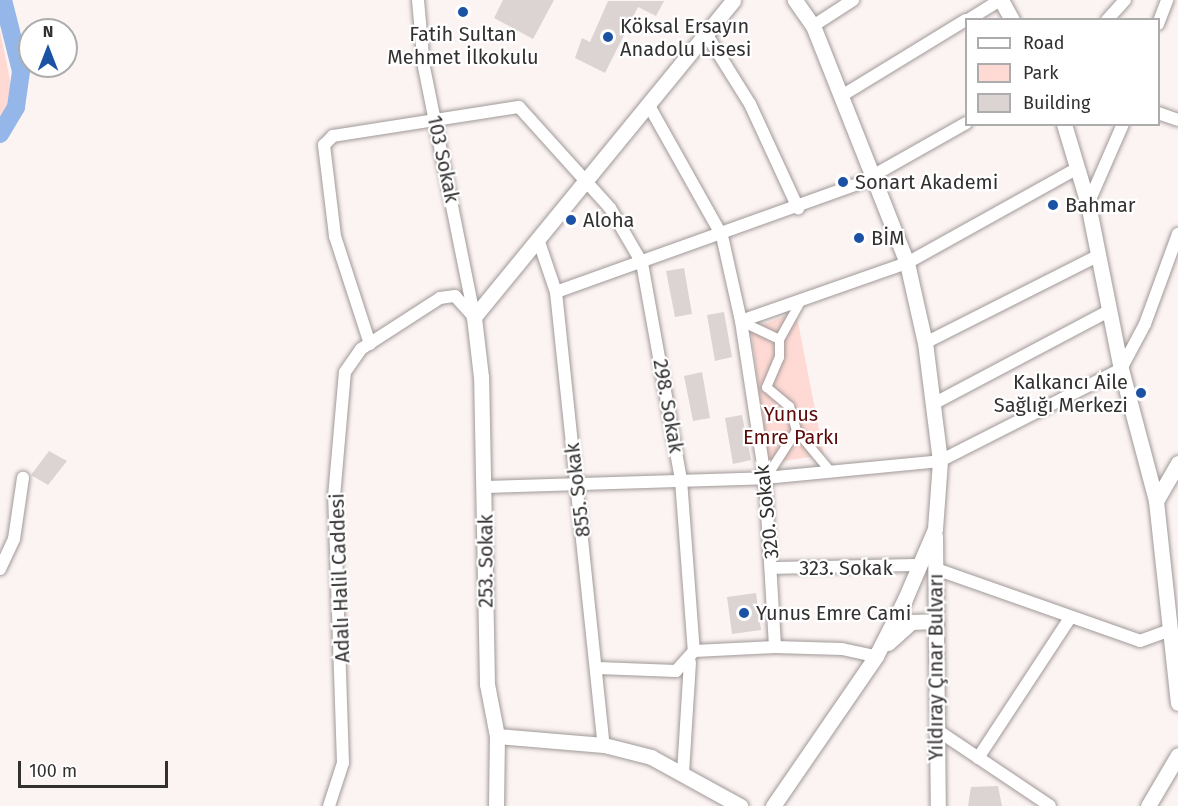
<!DOCTYPE html>
<html>
<head>
<meta charset="utf-8">
<style>
  body { margin:0 }
  #map { position:relative; width:1178px; height:806px; overflow:hidden; background:#fcf4f3; font-family:"Fira Sans",sans-serif }
  div>[style] { position:absolute }
  [style*='--x'] { left:calc(var(--x)*1px); top:calc(var(--y)*1px); width:calc(var(--w)*1px); rotate:calc(var(--a)*1deg) }
  .green>* { inset:0; background:#ffdad4 }
  .river>* { height:18px; margin:-9px; padding:0 9px; transform-origin:9px; border-radius:9px; background:#94b6e9 }
  .building>* { inset:0; background:#dbd4d3 }
  .roads { filter:drop-shadow(0 0 2px #a09998) drop-shadow(0 0 2px #a09998) }
  .pedestrian>* { height:9px; margin:-4.5px; padding:0 4.5px; transform-origin:4.5px; border-radius:4.5px; background:#fff }
  .minor>* { height:12px; margin:-6px; padding:0 6px; transform-origin:6px; border-radius:6px; background:#fff }
  .tertiary>* { height:15px; margin:-7.5px; padding:0 7.5px; transform-origin:7.5px; border-radius:7.5px; background:#fff }
  .dots>* { width:16px; height:16px; translate:-50% -50%; box-sizing:border-box; border:3px solid #fff; border-radius:50% }
  span { translate:-50% -50%; white-space:nowrap; text-align:center; line-height:1.15; -webkit-text-stroke:4.5px #fff; paint-order:stroke }
  .poi-label { font-size:20px; color:#333030 }
  .left { translate:0 -50%; text-align:left }
  .right { translate:-100% -50%; text-align:right }
  .street-label { font-size:20px; color:#333030 }
  .park-label { font-size:20px; color:#5b0a09 }
  .legend { position:absolute; left:965px; top:18px; width:195px; height:108px; box-sizing:border-box; background:#fff; border:2px solid #adacac; margin:0; padding:8px 10px; list-style:none; font-size:18px; color:#333030 }
  .legend li { display:flex; align-items:center; gap:12px; height:30px }
  .legend b { width:30px; border:2px solid #adacac }
  .north { position:absolute; left:18px; top:18px; width:60px; height:60px; box-sizing:border-box; background:#fff; border:2px solid #adacac; border-radius:50%; rotate:0deg; font-size:16px; font-weight:700; line-height:24px; text-align:center; color:#333030 }
  .north::after { content:''; display:block; margin:auto; width:21px; height:27px; background:#1c52a4; clip-path:polygon(50% 0,100% 100%,50% 72%,0 100%) }
  .scale { position:absolute; left:18px; top:761px; width:150px; height:27px; box-sizing:border-box; border:3px solid #333030; border-top:0; padding-left:8px; font-size:18px; line-height:21px; white-space:nowrap; color:#333030; -webkit-text-stroke:4px #fff; paint-order:stroke }
</style>
</head>
<body>
<div id="map">
  <div class="green">
    <div style="clip-path:polygon(0 30px,14px 100px,0 128px)"></div>
    <div style="clip-path:polygon(796px 312px,824px 455px,768px 463px,751px 329px)"></div>
  </div>
  <div class="river">
    <div style="--x:0;--y:134;--w:31;--a:-59"></div>
    <div style="--x:16;--y:107;--w:36;--a:-82"></div>
    <div style="--x:21;--y:71;--w:73;--a:-104.2"></div>
  </div>
  <div class="building">
    <div style="clip-path:polygon(503px 0,554px 0,533px 39px,494px 18px)"></div>
    <div style="clip-path:polygon(608px 1px,664px 1px,656px 16px,638px 7px,605px 73px,575px 58px,582px 38px,590px 42px)"></div>
    <div style="clip-path:polygon(684px 268px,692px 314px,675px 317px,666px 271px)"></div>
    <div style="clip-path:polygon(724px 312px,732px 357px,715px 361px,707px 315px)"></div>
    <div style="clip-path:polygon(702px 372px,710px 418px,693px 421px,684px 376px)"></div>
    <div style="clip-path:polygon(742px 415px,751px 460px,733px 464px,725px 418px)"></div>
    <div style="clip-path:polygon(49px 451px,67px 461px,48px 485px,31px 475px)"></div>
    <div style="clip-path:polygon(756px 593px,761px 630px,732px 634px,727px 597px)"></div>
    <div style="clip-path:polygon(998px 786px,1002px 806px,968px 806px,971px 787px)"></div>
  </div>
  <div class="roads">
    <div class="pedestrian">
      <div style="--x:741;--y:321;--w:42;--a:25.3"></div>
      <div style="--x:796;--y:430;--w:55;--a:50.2"></div>
      <div style="--x:765;--y:478;--w:57;--a:-57.1"></div>
      <div style="--x:796;--y:430;--w:25;--a:-106"></div>
      <div style="--x:789;--y:406;--w:30;--a:-140"></div>
      <div style="--x:766;--y:387;--w:33;--a:-67"></div>
      <div style="--x:779;--y:357;--w:18;--a:-90"></div>
      <div style="--x:779;--y:339;--w:41;--a:-60.9"></div>
    </div>
    <div class="minor">
      <div style="--x:418;--y:0;--w:67;--a:84.9"></div>
      <div style="--x:424;--y:67;--w:253;--a:78.6"></div>
      <div style="--x:968;--y:20;--w:38;--a:-32"></div>
      <div style="--x:1107;--y:20;--w:27;--a:-48"></div>
      <div style="--x:1158;--y:24;--w:26;--a:-69"></div>
      <div style="--x:813;--y:26;--w:48;--a:-33"></div>
      <div style="--x:705;--y:32;--w:85;--a:58"></div>
      <div style="--x:750;--y:104;--w:115;--a:65.2"></div>
      <div style="--x:843;--y:95;--w:144;--a:-31.4"></div>
      <div style="--x:648;--y:104;--w:151;--a:60.7"></div>
      <div style="--x:722;--y:236;--w:87;--a:77.4"></div>
      <div style="--x:741;--y:321;--w:159;--a:81.3"></div>
      <div style="--x:765;--y:478;--w:169;--a:86.6"></div>
      <div style="--x:1158;--y:113;--w:21;--a:19"></div>
      <div style="--x:1088;--y:204;--w:87;--a:-66.4"></div>
      <div style="--x:538;--y:239;--w:56;--a:71.2"></div>
      <div style="--x:556;--y:292;--w:456;--a:84"></div>
      <div style="--x:556;--y:292;--w:323;--a:-19.7"></div>
      <div style="--x:860;--y:183;--w:122;--a:-29.5"></div>
      <div style="--x:741;--y:321;--w:176;--a:-19.3"></div>
      <div style="--x:907;--y:263;--w:196;--a:-29.1"></div>
      <div style="--x:925;--y:343;--w:195;--a:-26.8"></div>
      <div style="--x:370;--y:344;--w:114;--a:-108"></div>
      <div style="--x:335;--y:236;--w:92;--a:-96.9"></div>
      <div style="--x:324;--y:145;--w:13;--a:-45"></div>
      <div style="--x:333;--y:136;--w:188;--a:-8.9"></div>
      <div style="--x:519;--y:107;--w:136;--a:48"></div>
      <div style="--x:610;--y:208;--w:64;--a:59.8"></div>
      <div style="--x:642;--y:263;--w:220;--a:79.8"></div>
      <div style="--x:681;--y:480;--w:171;--a:85.7"></div>
      <div style="--x:933;--y:404;--w:199;--a:-27.9"></div>
      <div style="--x:486;--y:487;--w:279;--a:-1.8"></div>
      <div style="--x:765;--y:478;--w:176;--a:-5.5"></div>
      <div style="--x:940;--y:461;--w:203;--a:-26.9"></div>
      <div style="--x:1121;--y:369;--w:51;--a:-61.9"></div>
      <div style="--x:1145;--y:324;--w:96;--a:-69.9"></div>
      <div style="--x:772;--y:568;--w:148;--a:-1.2"></div>
      <div style="--x:0;--y:569;--w:33;--a:-65"></div>
      <div style="--x:14;--y:539;--w:62;--a:-81.6"></div>
      <div style="--x:936;--y:569;--w:216;--a:19.4"></div>
      <div style="--x:1140;--y:641;--w:30;--a:-20"></div>
      <div style="--x:598;--y:668;--w:78;--a:2.2"></div>
      <div style="--x:676;--y:671;--w:27;--a:-48"></div>
      <div style="--x:694;--y:651;--w:81;--a:-2.8"></div>
      <div style="--x:775;--y:647;--w:67;--a:1.7"></div>
      <div style="--x:842;--y:649;--w:35;--a:12"></div>
      <div style="--x:937;--y:730;--w:136;--a:33.9"></div>
      <div style="--x:978;--y:758;--w:168;--a:-56.7"></div>
      <div style="--x:683;--y:773;--w:111;--a:-86.4"></div>
      <div style="--x:329;--y:806;--w:45;--a:-72"></div>
      <div style="--x:343;--y:763;--w:266;--a:-91.9"></div>
      <div style="--x:334;--y:497;--w:125;--a:-85"></div>
      <div style="--x:345;--y:372;--w:28;--a:-55"></div>
      <div style="--x:361;--y:349;--w:94;--a:-32.8"></div>
      <div style="--x:440;--y:298;--w:15;--a:-8"></div>
      <div style="--x:455;--y:296;--w:28;--a:48"></div>
    </div>
    <div class="tertiary">
      <div style="--x:1001;--y:0;--w:23;--a:61"></div>
      <div style="--x:1064;--y:124;--w:84;--a:73.3"></div>
      <div style="--x:1088;--y:204;--w:168;--a:78.7"></div>
      <div style="--x:1121;--y:369;--w:137;--a:75.1"></div>
      <div style="--x:1156;--y:501;--w:203;--a:83.8"></div>
      <div style="--x:1156;--y:501;--w:44;--a:-59.9"></div>
      <div style="--x:935;--y:536;--w:270;--a:89.4"></div>
      <div style="--x:888;--y:643;--w:31;--a:-42"></div>
      <div style="--x:911;--y:622;--w:25;--a:-2"></div>
      <div style="--x:497;--y:736;--w:107;--a:4.8"></div>
      <div style="--x:604;--y:745;--w:49;--a:14.3"></div>
      <div style="--x:651;--y:757;--w:102;--a:28.8"></div>
      <div style="--x:496;--y:806;--w:70;--a:-89.2"></div>
      <div style="--x:497;--y:736;--w:53;--a:-100.9"></div>
      <div style="--x:487;--y:684;--w:307;--a:-91.1"></div>
      <div style="--x:481;--y:377;--w:60;--a:-96.7"></div>
      <div style="--x:474;--y:317;--w:409;--a:-50.7"></div>
      <div style="--x:773;--y:806;--w:182;--a:-55.5"></div>
      <div style="--x:876;--y:656;--w:64;--a:-63"></div>
      <div style="--x:905;--y:599;--w:76;--a:-66.8"></div>
      <div style="--x:935;--y:529;--w:68;--a:-85.8"></div>
      <div style="--x:940;--y:461;--w:119;--a:-97.2"></div>
      <div style="--x:925;--y:343;--w:82;--a:-102.7"></div>
      <div style="--x:907;--y:263;--w:255;--a:-111.6"></div>
      <div style="--x:813;--y:26;--w:32;--a:-125"></div>
      <div style="--x:1148;--y:806;--w:59;--a:-59.5"></div>
    </div>
  </div>
  <div class="dots">
    <div style="left:463px;top:12px;background:#1c52a4"></div>
    <div style="left:608px;top:37px;background:#1c52a4"></div>
    <div style="left:843px;top:182px;background:#1c52a4"></div>
    <div style="left:1053px;top:205px;background:#1c52a4"></div>
    <div style="left:571px;top:220px;background:#1c52a4"></div>
    <div style="left:859px;top:238px;background:#1c52a4"></div>
    <div style="left:1141px;top:393px;background:#1c52a4"></div>
    <div style="left:744px;top:613px;background:#1c52a4"></div>
  </div>
  <div class="poi-label">
    <span class="left" style="left:620px;top:38px">Köksal Ersayın<br>Anadolu Lisesi</span>
    <span style="left:463px;top:46px">Fatih Sultan<br>Mehmet İlkokulu</span>
    <span class="left" style="left:855px;top:182px">Sonart Akademi</span>
    <span class="left" style="left:1065px;top:205px">Bahmar</span>
    <span class="left" style="left:583px;top:220px">Aloha</span>
    <span class="left" style="left:871px;top:238px">BİM</span>
    <span class="right" style="left:1128px;top:394px">Kalkancı Aile<br>Sağlığı Merkezi</span>
    <span class="left" style="left:756px;top:613px">Yunus Emre Cami</span>
  </div>
  <div class="street-label">
    <span style="left:443px;top:159px;rotate:78deg">103 Sokak</span>
    <span style="left:668px;top:406px;rotate:80deg">298. Sokak</span>
    <span style="left:578px;top:490px;rotate:-97deg">855. Sokak</span>
    <span style="left:767px;top:512px;rotate:-96deg">320. Sokak</span>
    <span style="left:486px;top:561px;rotate:-90deg">253. Sokak</span>
    <span style="left:846px;top:568px">323. Sokak</span>
    <span style="left:340px;top:578px;rotate:-92deg">Adalı Halil Caddesi</span>
    <span style="left:936px;top:667px;rotate:-90deg">Yıldıray Çınar Bulvarı</span>
  </div>
  <div class="park-label">
    <span style="left:791px;top:426px">Yunus<br>Emre Parkı</span>
  </div>
  <ul class="legend">
  <li><b style="height:8px;background:#fff"></b>Road</li>
  <li><b style="height:16px;background:#ffdad4"></b>Park</li>
  <li><b style="height:16px;background:#dbd4d3"></b>Building</li>
  </ul>
  <div class="north">N</div>
  <div class="scale">100 m</div>
</div>
</body>
</html>
